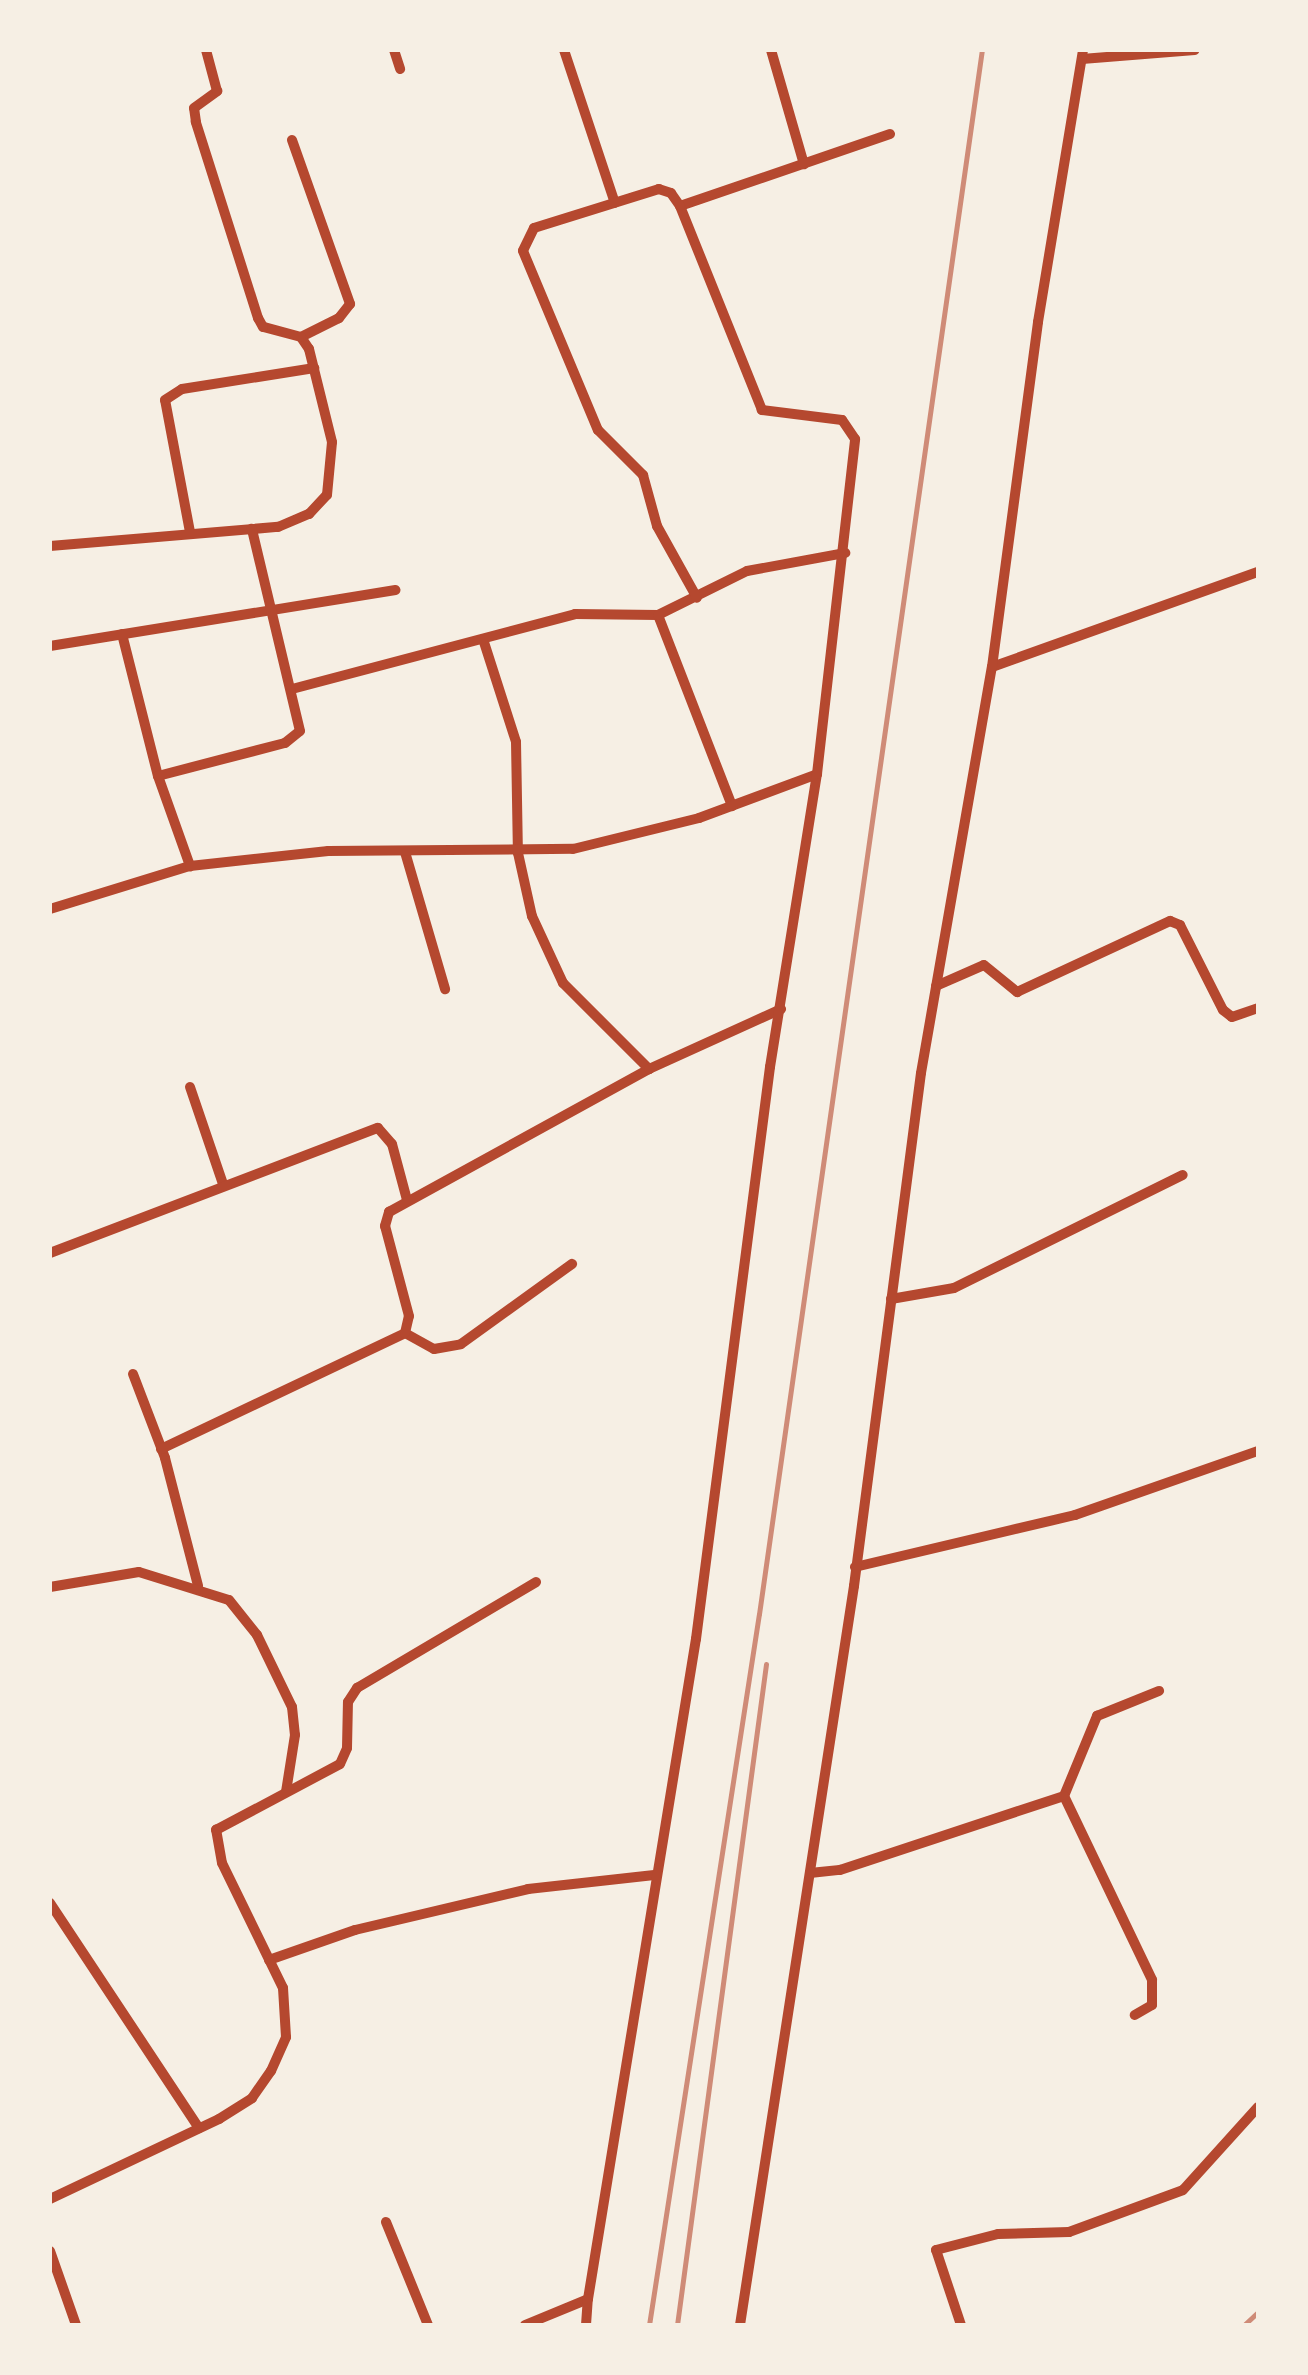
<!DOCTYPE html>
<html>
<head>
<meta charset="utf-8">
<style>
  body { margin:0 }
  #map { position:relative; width:1308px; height:2375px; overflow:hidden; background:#f6efe4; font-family:Manrope,sans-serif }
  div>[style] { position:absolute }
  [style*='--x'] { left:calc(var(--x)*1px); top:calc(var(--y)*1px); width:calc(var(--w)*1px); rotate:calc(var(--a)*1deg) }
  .minor>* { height:10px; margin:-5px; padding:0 5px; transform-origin:5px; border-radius:5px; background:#b5482f }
  .rail>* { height:5px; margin:-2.5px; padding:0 2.5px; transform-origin:2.5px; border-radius:2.5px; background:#cf8b77 }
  span { translate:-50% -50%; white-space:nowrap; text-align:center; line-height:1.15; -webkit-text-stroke:10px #f6efe4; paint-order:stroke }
  .frame { position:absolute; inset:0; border:52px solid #f6efe4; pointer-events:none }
</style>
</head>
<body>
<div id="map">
  <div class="minor">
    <div style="--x:394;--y:50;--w:20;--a:72"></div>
    <div style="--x:564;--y:50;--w:161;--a:71.6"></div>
    <div style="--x:771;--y:50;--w:119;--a:73.9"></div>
    <div style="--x:1082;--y:59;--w:113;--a:-4.6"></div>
    <div style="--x:292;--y:140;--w:174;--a:70.5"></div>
    <div style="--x:350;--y:304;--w:18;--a:128"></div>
    <div style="--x:339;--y:318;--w:42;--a:153.4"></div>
    <div style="--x:680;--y:206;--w:222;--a:-18.9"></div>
    <div style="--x:190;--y:532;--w:134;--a:-100.7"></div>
    <div style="--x:165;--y:400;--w:20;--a:-33"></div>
    <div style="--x:182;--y:389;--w:134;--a:-9"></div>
    <div style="--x:50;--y:546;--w:229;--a:-4.8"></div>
    <div style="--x:278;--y:527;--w:34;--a:-23"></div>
    <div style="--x:309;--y:514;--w:26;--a:-47"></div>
    <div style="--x:327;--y:495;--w:53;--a:-84.6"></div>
    <div style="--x:332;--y:442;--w:96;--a:-103.9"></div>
    <div style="--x:309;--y:349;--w:14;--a:-124"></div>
    <div style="--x:301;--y:337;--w:39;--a:-165"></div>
    <div style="--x:263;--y:327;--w:10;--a:-119"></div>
    <div style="--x:258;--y:318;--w:206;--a:-107.6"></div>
    <div style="--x:196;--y:122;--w:14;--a:-98"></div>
    <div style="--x:194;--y:108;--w:29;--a:-36"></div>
    <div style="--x:217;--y:91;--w:42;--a:-105"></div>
    <div style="--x:658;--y:615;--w:205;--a:68.8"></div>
    <div style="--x:122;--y:634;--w:146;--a:75.8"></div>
    <div style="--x:158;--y:776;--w:96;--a:70.4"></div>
    <div style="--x:483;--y:639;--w:108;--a:72.2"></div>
    <div style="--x:516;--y:742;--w:111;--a:89"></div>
    <div style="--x:518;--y:853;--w:65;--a:77.5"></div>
    <div style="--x:532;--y:916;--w:74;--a:65.2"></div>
    <div style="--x:563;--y:983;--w:122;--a:45"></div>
    <div style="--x:50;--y:646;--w:350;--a:-9.2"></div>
    <div style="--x:992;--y:667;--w:282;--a:-19.7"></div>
    <div style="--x:292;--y:689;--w:293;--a:-14.8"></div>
    <div style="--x:575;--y:614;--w:83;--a:0.7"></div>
    <div style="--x:658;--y:615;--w:99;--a:-26.3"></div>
    <div style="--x:747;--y:571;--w:100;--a:-10.4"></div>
    <div style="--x:158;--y:776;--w:131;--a:-14.6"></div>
    <div style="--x:285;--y:743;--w:19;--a:-39"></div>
    <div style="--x:300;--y:731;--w:208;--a:-103.4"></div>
    <div style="--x:405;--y:852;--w:143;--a:73.7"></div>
    <div style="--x:50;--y:909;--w:146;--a:-17.1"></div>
    <div style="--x:190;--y:866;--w:139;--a:-6.2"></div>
    <div style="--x:328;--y:851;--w:245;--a:-0.5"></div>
    <div style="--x:573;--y:849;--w:130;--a:-13.8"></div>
    <div style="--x:699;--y:818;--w:126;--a:-20.4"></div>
    <div style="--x:936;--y:986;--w:52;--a:-23.6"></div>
    <div style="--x:984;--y:965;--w:43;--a:39.3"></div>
    <div style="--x:1017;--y:992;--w:169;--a:-24.9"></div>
    <div style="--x:1170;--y:921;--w:11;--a:22"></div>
    <div style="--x:1180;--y:925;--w:95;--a:63.2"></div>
    <div style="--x:1223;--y:1010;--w:11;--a:38"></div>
    <div style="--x:1232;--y:1017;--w:28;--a:-19"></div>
    <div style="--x:190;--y:1087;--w:102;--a:71.2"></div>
    <div style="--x:50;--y:1253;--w:351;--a:-20.9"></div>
    <div style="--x:378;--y:1128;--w:21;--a:49"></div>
    <div style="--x:392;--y:1144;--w:58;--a:75"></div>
    <div style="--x:891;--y:1299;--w:64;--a:-9.9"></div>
    <div style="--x:954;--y:1288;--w:255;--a:-26.3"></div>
    <div style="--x:405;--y:1333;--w:33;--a:29"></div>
    <div style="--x:434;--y:1349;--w:27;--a:-10"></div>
    <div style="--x:461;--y:1344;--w:137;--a:-35.8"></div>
    <div style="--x:133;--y:1374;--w:90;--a:69.1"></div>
    <div style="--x:165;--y:1458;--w:132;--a:75.5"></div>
    <div style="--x:161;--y:1449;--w:270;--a:-25.4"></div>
    <div style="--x:405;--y:1333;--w:17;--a:-77"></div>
    <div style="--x:409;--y:1316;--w:93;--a:-104.9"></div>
    <div style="--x:385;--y:1226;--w:15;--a:-74"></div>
    <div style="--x:389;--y:1212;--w:297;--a:-28.8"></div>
    <div style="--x:649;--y:1069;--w:145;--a:-24.4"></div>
    <div style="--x:855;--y:1567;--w:226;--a:-13.3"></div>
    <div style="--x:1075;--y:1515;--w:194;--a:-19.3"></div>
    <div style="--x:50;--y:1587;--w:90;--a:-9.6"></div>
    <div style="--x:139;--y:1572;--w:94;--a:17.3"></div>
    <div style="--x:229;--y:1600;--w:45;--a:51.3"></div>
    <div style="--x:257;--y:1635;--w:80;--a:64.1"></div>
    <div style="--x:292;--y:1707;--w:28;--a:84"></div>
    <div style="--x:295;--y:1735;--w:58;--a:99"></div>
    <div style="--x:1064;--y:1796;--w:87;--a:-67.6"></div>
    <div style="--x:1097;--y:1716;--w:67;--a:-22"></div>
    <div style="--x:810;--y:1873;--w:30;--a:-6"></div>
    <div style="--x:840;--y:1870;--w:236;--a:-18.3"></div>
    <div style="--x:1064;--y:1796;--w:204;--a:64.4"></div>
    <div style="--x:1152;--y:1980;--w:25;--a:90"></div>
    <div style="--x:1152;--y:2005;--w:20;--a:150"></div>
    <div style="--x:50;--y:1903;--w:270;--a:56.5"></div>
    <div style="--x:269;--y:1960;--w:91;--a:-19.2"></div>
    <div style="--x:355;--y:1930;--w:178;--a:-13.3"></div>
    <div style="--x:528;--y:1889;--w:127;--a:-6.3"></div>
    <div style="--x:50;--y:2199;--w:187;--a:-25.3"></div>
    <div style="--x:219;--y:2119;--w:39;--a:-32"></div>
    <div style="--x:252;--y:2098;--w:33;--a:-55"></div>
    <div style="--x:271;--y:2071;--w:37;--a:-66"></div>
    <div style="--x:286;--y:2037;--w:49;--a:-93.5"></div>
    <div style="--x:283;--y:1988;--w:139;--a:-116"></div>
    <div style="--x:222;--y:1863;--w:34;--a:-100"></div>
    <div style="--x:216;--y:1830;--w:140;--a:-28"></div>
    <div style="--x:340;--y:1764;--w:17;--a:-66"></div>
    <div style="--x:347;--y:1748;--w:46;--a:-88.8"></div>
    <div style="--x:348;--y:1702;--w:17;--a:-57"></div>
    <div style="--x:357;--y:1688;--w:208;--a:-30.6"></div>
    <div style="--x:386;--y:2222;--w:111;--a:67.8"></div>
    <div style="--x:50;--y:2251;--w:78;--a:70.6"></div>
    <div style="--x:525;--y:2325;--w:68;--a:-22.4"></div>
    <div style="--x:588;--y:2299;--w:669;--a:-80.71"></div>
    <div style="--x:696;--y:1639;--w:577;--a:-82.63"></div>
    <div style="--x:770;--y:1067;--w:297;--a:-80.9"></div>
    <div style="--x:817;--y:774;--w:337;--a:-83.5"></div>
    <div style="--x:855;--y:439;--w:23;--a:-124"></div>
    <div style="--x:842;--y:420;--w:81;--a:-172.9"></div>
    <div style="--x:762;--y:410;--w:220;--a:-111.9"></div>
    <div style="--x:680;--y:206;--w:16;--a:-125"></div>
    <div style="--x:671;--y:193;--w:13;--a:-162"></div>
    <div style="--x:659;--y:189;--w:131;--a:162.7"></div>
    <div style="--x:534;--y:228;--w:25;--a:116"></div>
    <div style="--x:523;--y:251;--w:194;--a:67.3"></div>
    <div style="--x:598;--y:430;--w:64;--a:45"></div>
    <div style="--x:643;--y:475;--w:53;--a:74.6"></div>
    <div style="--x:657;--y:526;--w:82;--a:60.9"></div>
    <div style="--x:586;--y:2325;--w:26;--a:-86"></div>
    <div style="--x:740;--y:2325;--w:748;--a:-81.23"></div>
    <div style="--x:854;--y:1586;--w:517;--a:-82.56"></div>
    <div style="--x:921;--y:1073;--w:412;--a:-80.1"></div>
    <div style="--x:992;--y:667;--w:348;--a:-82.4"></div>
    <div style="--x:1038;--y:322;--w:276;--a:-80.6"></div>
    <div style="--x:961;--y:2325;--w:79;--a:-108.4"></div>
    <div style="--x:936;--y:2250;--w:64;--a:-14.5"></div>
    <div style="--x:998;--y:2234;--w:71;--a:-1.6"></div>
    <div style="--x:1069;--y:2232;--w:121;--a:-20.2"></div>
    <div style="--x:1183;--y:2190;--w:112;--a:-47.9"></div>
  </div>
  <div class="rail">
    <div style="--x:649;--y:2325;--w:719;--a:-81.21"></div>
    <div style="--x:759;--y:1614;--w:1580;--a:-81.89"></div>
    <div style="--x:677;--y:2325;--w:667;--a:-82.33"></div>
    <div style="--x:1244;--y:2325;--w:19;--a:-43"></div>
  </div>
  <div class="frame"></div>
</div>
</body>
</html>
